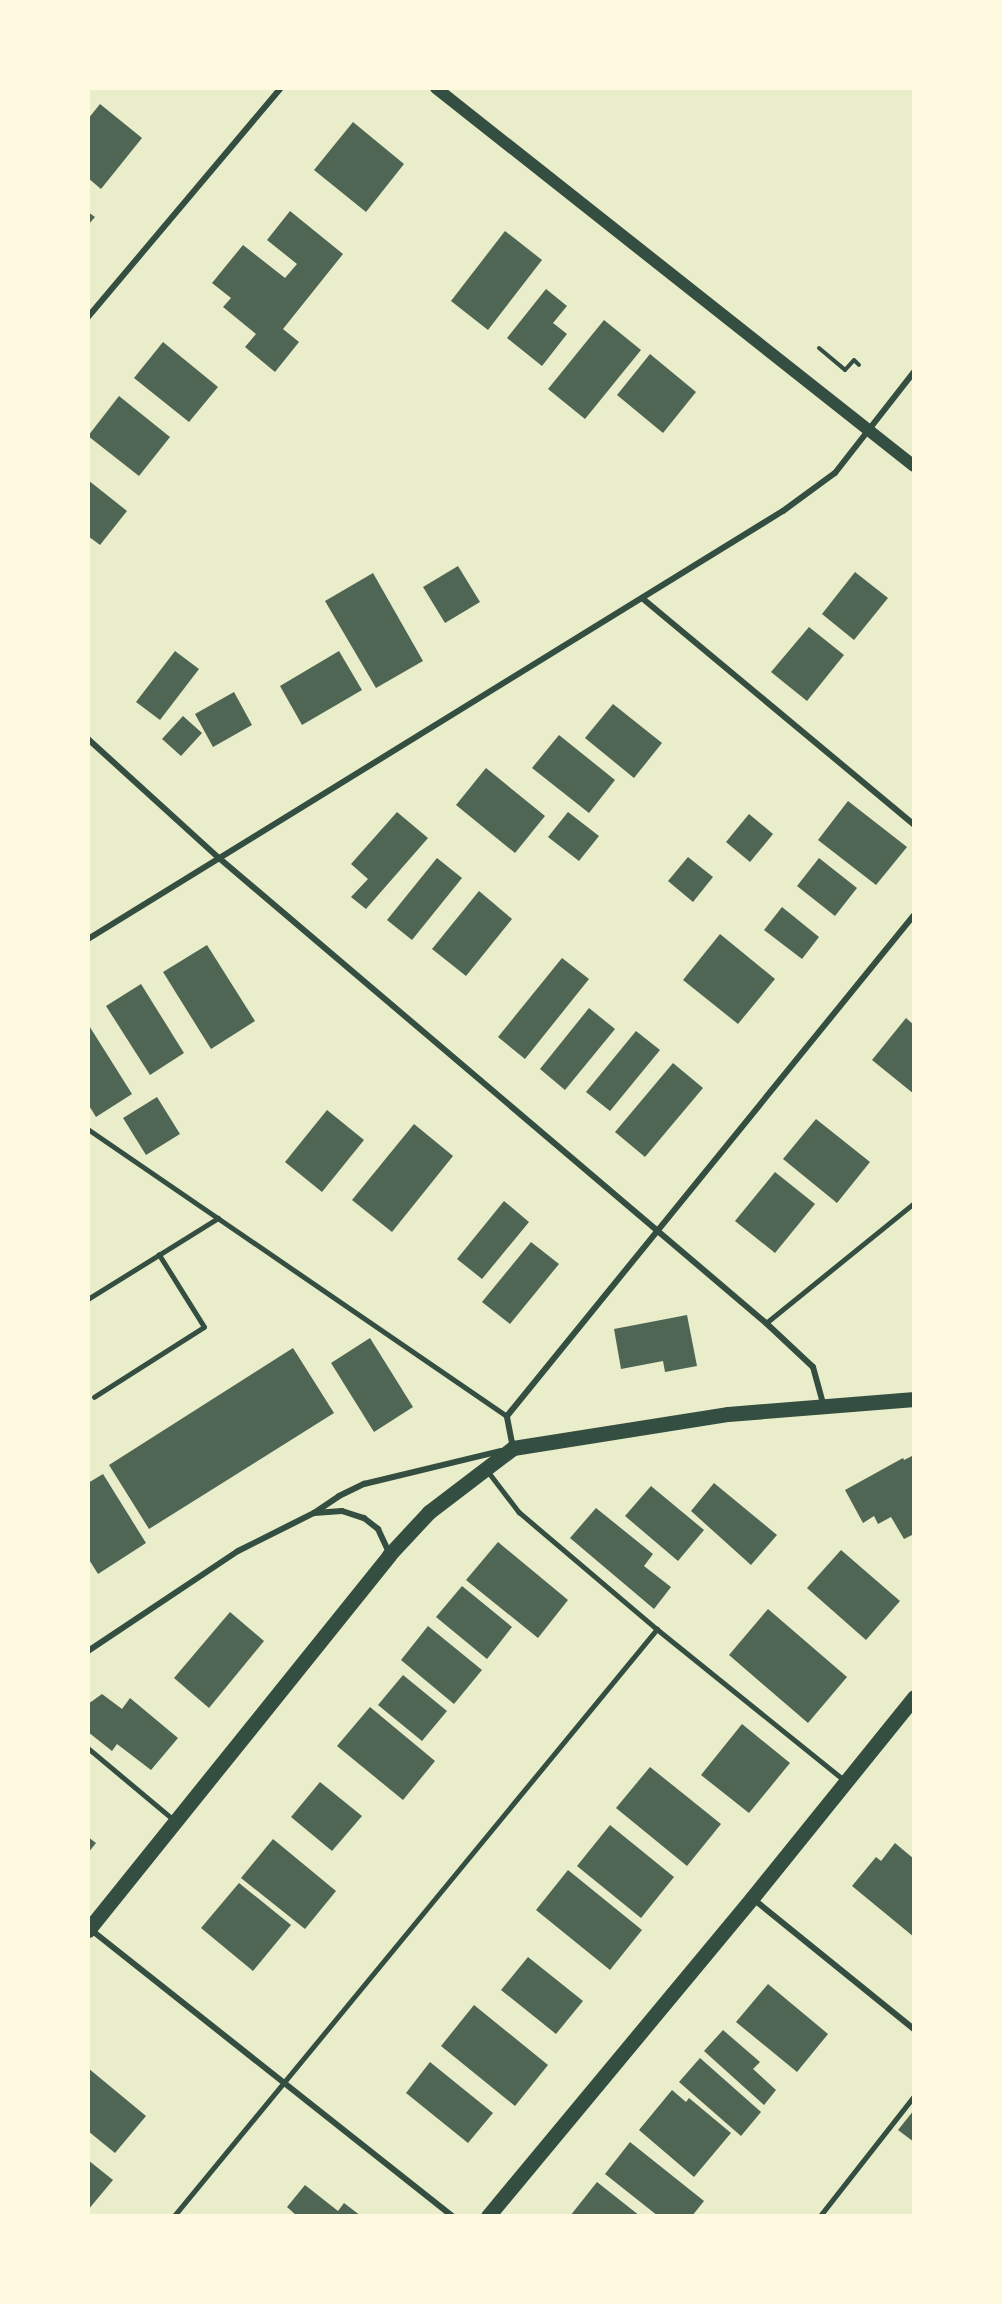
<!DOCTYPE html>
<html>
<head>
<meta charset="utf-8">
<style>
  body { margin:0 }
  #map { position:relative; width:1002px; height:2304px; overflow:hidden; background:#e9edc9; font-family:Montserrat,sans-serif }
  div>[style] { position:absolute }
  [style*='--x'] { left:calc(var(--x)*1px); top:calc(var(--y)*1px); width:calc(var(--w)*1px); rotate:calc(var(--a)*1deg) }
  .building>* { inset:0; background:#4f6655 }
  .path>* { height:4px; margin:-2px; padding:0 2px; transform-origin:2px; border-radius:2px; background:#344e41 }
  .service>* { height:4.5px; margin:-2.25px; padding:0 2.25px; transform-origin:2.25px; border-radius:2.25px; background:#344e41 }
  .minor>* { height:6px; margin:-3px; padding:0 3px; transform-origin:3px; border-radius:3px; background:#344e41 }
  .secondary>* { height:12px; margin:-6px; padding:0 6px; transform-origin:6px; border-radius:6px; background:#344e41 }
  .primary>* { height:15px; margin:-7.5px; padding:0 7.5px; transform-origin:7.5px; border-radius:7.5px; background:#344e41 }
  span { translate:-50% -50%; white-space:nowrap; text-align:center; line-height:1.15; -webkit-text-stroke:4.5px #fefae0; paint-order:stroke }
  .frame { position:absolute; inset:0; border:90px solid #fefae0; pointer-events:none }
</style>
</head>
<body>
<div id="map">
  <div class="building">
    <div style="clip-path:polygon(100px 104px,142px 138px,101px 189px,88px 178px,88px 119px)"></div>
    <div style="clip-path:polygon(353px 122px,404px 164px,366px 212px,314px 170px)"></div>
    <div style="clip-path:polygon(290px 211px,343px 254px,283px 329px,299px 342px,275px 372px,245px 347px,256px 334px,223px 307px,231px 298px,212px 283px,243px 245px,285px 278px,297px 264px,267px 240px)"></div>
    <div style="clip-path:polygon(88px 212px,95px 217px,88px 225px)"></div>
    <div style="clip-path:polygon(505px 231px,542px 260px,488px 330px,451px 301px)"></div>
    <div style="clip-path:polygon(546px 289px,567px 306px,553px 323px,567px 334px,542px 366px,507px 338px)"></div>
    <div style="clip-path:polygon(604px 320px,641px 350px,585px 419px,548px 389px)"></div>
    <div style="clip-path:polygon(163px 342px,218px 387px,189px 422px,134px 378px)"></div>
    <div style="clip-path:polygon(650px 354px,696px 392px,663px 433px,617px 395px)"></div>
    <div style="clip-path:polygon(119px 396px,170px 437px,139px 476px,88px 436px)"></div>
    <div style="clip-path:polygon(88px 480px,127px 511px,100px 545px,88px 536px)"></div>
    <div style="clip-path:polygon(458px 566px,480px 602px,445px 623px,423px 587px)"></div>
    <div style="clip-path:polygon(855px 572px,888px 598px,854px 640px,822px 614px)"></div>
    <div style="clip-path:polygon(373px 573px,423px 661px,376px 688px,325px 601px)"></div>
    <div style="clip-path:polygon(809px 627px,844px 655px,807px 701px,771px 672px)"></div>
    <div style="clip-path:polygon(175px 651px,199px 669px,160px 720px,136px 702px)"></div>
    <div style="clip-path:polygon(339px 651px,362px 690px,302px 725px,280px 686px)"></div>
    <div style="clip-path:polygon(234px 692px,252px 725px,213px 747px,195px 714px)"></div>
    <div style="clip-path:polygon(613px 704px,662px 743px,634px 778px,585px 738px)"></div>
    <div style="clip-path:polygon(183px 716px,202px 733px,181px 756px,162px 739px)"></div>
    <div style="clip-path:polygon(559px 735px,615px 780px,589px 813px,532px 768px)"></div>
    <div style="clip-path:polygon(486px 768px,545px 816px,515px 853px,456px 805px)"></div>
    <div style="clip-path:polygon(848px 801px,907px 847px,876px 885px,818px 840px)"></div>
    <div style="clip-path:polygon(397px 812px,428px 838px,366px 909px,351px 897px,368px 879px,351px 864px)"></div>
    <div style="clip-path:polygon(568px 812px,599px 836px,579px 861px,548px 837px)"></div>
    <div style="clip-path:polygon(749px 814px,773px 834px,750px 862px,726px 842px)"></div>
    <div style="clip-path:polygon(688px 857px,713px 877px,693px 902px,668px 881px)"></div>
    <div style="clip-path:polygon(437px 858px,462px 878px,412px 940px,387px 920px)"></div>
    <div style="clip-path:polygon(819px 858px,857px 888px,835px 916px,797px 886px)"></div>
    <div style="clip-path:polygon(479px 891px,512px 919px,466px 976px,432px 949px)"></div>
    <div style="clip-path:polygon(782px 907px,819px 937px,802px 959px,764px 930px)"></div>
    <div style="clip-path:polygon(720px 934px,775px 979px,738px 1024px,683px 980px)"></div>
    <div style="clip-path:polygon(207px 945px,255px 1021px,211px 1049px,163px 972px)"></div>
    <div style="clip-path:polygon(562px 958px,589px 979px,525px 1059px,498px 1037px)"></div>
    <div style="clip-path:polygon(141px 984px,184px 1053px,150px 1075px,106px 1006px)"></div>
    <div style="clip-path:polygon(589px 1008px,615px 1029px,565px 1090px,540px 1069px)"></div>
    <div style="clip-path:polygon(906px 1018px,914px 1025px,914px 1094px,872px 1060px)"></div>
    <div style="clip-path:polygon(88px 1024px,132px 1094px,96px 1117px,88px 1104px)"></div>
    <div style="clip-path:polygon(636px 1031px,660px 1050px,610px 1111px,586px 1092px)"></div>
    <div style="clip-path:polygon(673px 1063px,703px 1088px,645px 1157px,615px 1132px)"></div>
    <div style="clip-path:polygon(157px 1097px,180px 1134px,146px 1155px,123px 1118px)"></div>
    <div style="clip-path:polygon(327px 1110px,364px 1140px,322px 1192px,285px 1162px)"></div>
    <div style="clip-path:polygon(816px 1119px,870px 1162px,837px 1203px,783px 1159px)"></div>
    <div style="clip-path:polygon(414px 1124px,453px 1156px,392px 1232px,352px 1200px)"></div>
    <div style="clip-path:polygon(775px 1172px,815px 1204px,775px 1253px,735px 1221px)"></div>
    <div style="clip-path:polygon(504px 1201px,529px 1222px,482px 1279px,457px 1259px)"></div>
    <div style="clip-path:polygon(531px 1242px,559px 1264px,510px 1324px,482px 1302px)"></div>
    <div style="clip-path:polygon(687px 1315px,697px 1366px,665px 1372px,663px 1361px,621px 1369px,614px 1329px)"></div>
    <div style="clip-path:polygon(370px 1338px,413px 1407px,374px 1432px,331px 1363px)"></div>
    <div style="clip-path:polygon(293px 1348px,334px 1413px,149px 1529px,109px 1465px)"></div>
    <div style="clip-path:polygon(914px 1455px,914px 1534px,904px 1539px,891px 1517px,878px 1524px,874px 1516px,863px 1523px,845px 1490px,903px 1458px,904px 1460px)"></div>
    <div style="clip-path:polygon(103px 1474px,146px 1543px,98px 1574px,88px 1558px,88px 1483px)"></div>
    <div style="clip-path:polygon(714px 1483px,777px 1535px,751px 1565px,691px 1511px)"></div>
    <div style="clip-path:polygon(651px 1486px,704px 1530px,678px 1561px,625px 1516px)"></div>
    <div style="clip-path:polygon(596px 1508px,653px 1554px,644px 1566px,671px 1587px,654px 1609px,570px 1538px)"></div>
    <div style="clip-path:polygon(498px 1542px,568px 1600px,538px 1638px,466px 1580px)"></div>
    <div style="clip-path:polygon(841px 1550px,900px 1601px,866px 1640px,807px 1588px)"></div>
    <div style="clip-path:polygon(462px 1586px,512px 1627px,487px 1659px,436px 1617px)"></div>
    <div style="clip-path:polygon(768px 1609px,847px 1677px,808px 1723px,729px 1655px)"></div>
    <div style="clip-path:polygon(230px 1612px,264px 1641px,209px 1708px,174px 1678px)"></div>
    <div style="clip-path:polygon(428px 1626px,482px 1670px,454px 1704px,401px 1660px)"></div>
    <div style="clip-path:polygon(403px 1675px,447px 1711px,422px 1741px,378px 1705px)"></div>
    <div style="clip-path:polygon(102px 1694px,122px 1709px,130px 1698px,178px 1738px,151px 1770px,117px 1744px,112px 1751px,88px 1732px,88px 1704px)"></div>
    <div style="clip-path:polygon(370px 1707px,435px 1761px,403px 1800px,337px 1746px)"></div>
    <div style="clip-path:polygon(742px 1724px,790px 1763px,749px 1813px,701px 1775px)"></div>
    <div style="clip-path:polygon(650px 1767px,721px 1824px,687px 1866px,616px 1808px)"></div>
    <div style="clip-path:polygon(320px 1782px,362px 1816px,332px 1851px,291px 1817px)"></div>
    <div style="clip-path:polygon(610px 1825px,674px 1877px,641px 1918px,577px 1866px)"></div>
    <div style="clip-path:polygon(88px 1837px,96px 1843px,88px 1853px)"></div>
    <div style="clip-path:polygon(273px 1839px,336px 1891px,305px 1929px,241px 1878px)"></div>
    <div style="clip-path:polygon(895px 1843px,914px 1859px,914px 1937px,852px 1886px,876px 1857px,881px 1861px)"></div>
    <div style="clip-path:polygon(568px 1870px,642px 1930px,610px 1970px,536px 1910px)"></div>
    <div style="clip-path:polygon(239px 1883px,291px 1925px,253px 1971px,201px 1928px)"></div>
    <div style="clip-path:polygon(528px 1957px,583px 2001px,556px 2034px,501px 1990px)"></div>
    <div style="clip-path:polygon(768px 1984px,828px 2034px,797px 2072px,736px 2022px)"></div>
    <div style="clip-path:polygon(474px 2005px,548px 2065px,515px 2106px,441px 2046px)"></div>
    <div style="clip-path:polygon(723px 2030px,760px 2062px,753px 2069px,776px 2090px,764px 2105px,704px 2051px)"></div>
    <div style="clip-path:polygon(700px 2058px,761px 2112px,741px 2136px,679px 2082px)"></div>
    <div style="clip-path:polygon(430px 2062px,493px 2113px,468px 2143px,406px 2093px)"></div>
    <div style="clip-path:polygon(88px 2068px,146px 2116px,115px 2153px,88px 2131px)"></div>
    <div style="clip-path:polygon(672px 2090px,686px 2102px,689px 2098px,731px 2133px,694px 2177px,639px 2130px)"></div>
    <div style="clip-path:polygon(914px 2110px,914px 2142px,898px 2130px)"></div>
    <div style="clip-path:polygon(630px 2142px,704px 2201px,692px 2216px,658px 2216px,605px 2174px)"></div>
    <div style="clip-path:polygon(88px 2160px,113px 2180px,88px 2210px)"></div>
    <div style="clip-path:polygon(597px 2182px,640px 2216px,570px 2216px)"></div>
    <div style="clip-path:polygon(305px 2185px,338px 2211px,344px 2203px,361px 2216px,297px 2216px,287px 2207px)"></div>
  </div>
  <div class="path">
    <div style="--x:819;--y:348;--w:34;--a:40"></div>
    <div style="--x:845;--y:370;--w:13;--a:-48"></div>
    <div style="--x:854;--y:360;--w:7;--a:45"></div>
  </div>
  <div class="service">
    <div style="--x:88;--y:1129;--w:508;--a:34.41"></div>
    <div style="--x:88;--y:1299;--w:153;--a:-31.9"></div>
    <div style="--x:766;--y:1323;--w:191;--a:-39"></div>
    <div style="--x:94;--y:1397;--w:130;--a:-32.5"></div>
    <div style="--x:204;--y:1327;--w:85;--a:-122"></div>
    <div style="--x:487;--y:1470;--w:53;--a:52.7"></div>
    <div style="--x:519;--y:1512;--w:181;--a:40.3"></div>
    <div style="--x:657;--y:1629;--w:240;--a:38.9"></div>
    <div style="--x:88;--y:1748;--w:112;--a:39.9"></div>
    <div style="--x:174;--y:2216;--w:760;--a:-50.55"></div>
    <div style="--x:820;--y:2216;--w:152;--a:-51.9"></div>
  </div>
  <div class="minor">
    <div style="--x:88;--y:317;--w:299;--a:-49.9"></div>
    <div style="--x:642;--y:598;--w:354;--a:39.8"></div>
    <div style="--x:88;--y:739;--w:177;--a:42.3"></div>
    <div style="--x:219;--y:858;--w:718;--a:40.37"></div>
    <div style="--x:766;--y:1323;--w:64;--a:43.1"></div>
    <div style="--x:813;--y:1367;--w:41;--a:74.6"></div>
    <div style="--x:88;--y:939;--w:816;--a:-31.63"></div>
    <div style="--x:783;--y:511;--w:64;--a:-36.2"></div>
    <div style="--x:835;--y:473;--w:128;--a:-52"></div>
    <div style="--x:513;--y:1448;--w:33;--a:-101"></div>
    <div style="--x:507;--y:1416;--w:645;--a:-50.91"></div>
    <div style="--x:314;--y:1513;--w:28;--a:-4"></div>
    <div style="--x:342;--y:1511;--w:23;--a:18"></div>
    <div style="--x:364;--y:1518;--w:18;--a:38"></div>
    <div style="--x:378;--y:1529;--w:26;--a:65"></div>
    <div style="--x:88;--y:1651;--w:180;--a:-33.7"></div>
    <div style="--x:238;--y:1551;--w:85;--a:-26.6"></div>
    <div style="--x:314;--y:1513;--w:30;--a:-34"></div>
    <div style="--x:339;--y:1496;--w:28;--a:-26"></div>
    <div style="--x:364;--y:1484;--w:140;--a:-13.6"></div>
    <div style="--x:752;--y:1898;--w:208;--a:39"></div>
    <div style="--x:90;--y:1929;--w:462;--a:38.4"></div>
  </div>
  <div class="secondary">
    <div style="--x:436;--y:88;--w:609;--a:38.34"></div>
  </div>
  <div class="primary">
    <div style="--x:88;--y:1930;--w:481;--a:-51.2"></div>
    <div style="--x:389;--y:1555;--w:59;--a:-47.1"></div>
    <div style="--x:429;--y:1512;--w:106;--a:-37.3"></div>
    <div style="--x:513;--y:1448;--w:218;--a:-9"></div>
    <div style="--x:728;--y:1414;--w:187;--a:-4.6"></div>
    <div style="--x:488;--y:2216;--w:413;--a:-50.3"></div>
    <div style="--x:752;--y:1898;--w:258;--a:-51.1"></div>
  </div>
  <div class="frame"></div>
</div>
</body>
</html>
